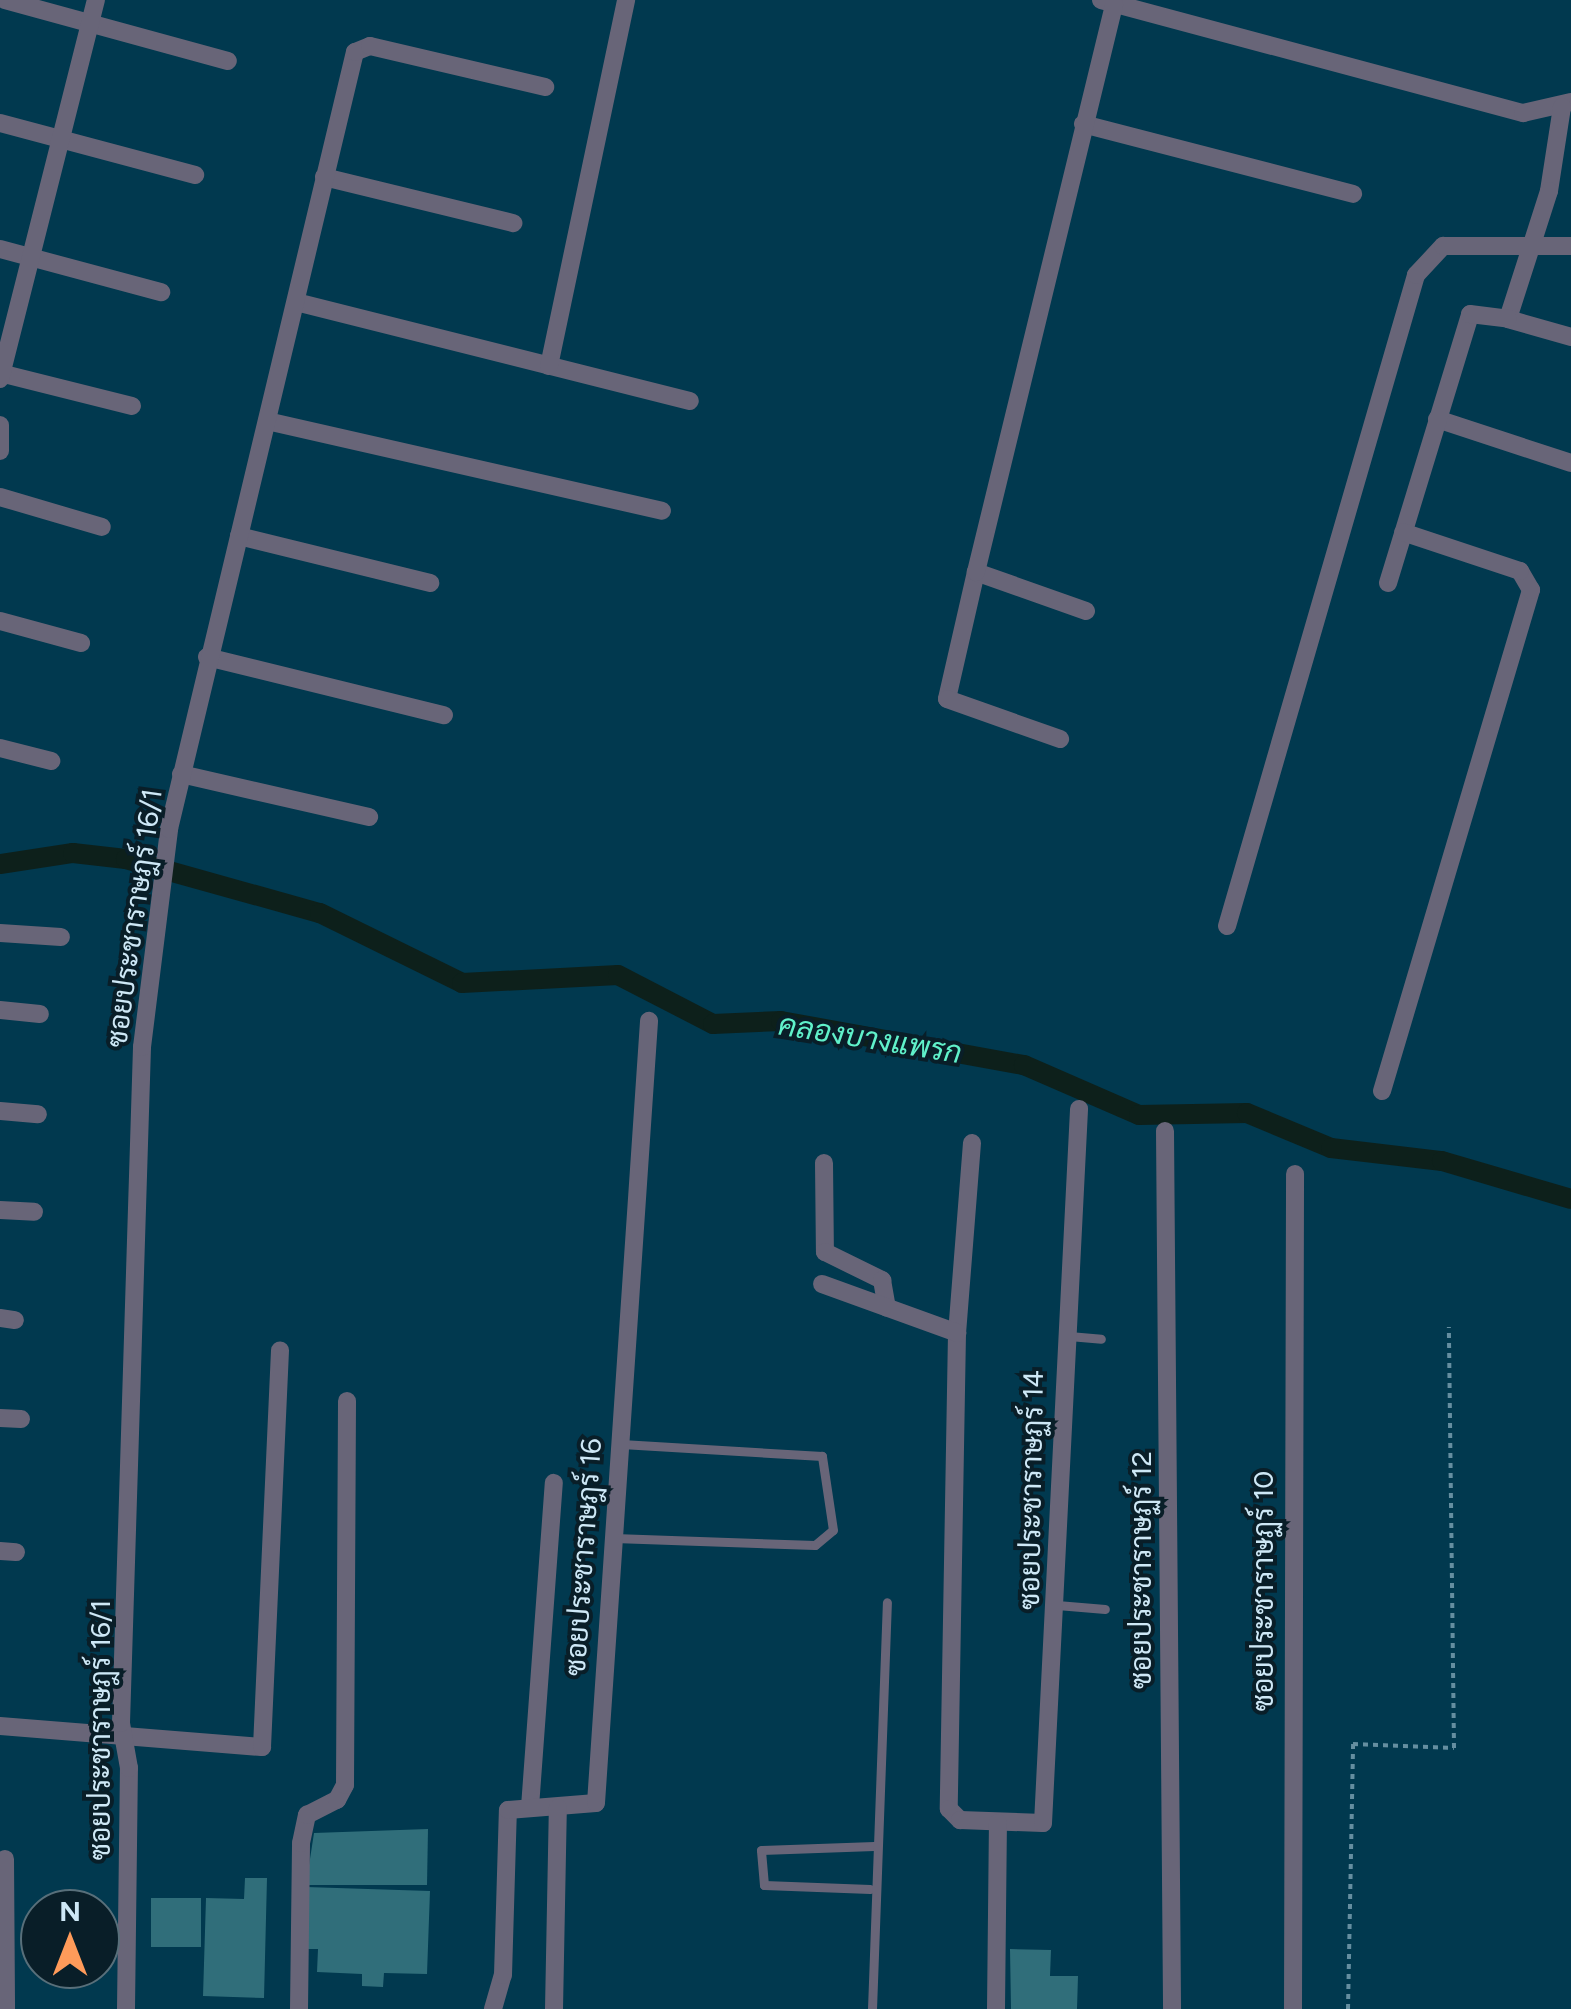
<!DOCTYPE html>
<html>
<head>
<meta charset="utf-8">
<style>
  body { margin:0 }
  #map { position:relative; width:1571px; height:2009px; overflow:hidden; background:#01394f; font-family:Figtree,Sarabun,sans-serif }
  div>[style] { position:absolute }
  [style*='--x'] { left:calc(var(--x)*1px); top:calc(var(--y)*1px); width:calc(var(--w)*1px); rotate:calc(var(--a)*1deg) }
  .canal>* { height:20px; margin:-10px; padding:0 10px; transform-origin:10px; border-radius:10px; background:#0d201b }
  .building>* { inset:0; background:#306e7a }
  .path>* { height:4px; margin-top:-2px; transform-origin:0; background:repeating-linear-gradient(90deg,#658ea0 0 5px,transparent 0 10px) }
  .service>* { height:9px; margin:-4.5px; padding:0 4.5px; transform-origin:4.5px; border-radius:4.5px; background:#686578 }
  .minor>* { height:18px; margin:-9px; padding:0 9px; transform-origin:9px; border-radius:9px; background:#686578 }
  span { translate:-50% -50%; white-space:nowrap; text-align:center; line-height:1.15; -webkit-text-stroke:8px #091e28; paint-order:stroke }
  .street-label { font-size:28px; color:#cee8f6 }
  .water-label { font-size:30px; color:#60f1ca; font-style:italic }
  .north { position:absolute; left:20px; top:1889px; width:100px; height:100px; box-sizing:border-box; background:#091e28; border:2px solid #586f7a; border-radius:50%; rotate:0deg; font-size:28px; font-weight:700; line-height:40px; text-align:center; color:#cee8f6 }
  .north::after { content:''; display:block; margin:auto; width:35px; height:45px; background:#ff9b5a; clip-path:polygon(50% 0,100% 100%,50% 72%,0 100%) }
</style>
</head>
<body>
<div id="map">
  <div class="canal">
    <div style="--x:0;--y:864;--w:74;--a:-8.6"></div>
    <div style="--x:73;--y:853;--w:53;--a:6.5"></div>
    <div style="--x:126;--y:859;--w:201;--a:15.6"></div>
    <div style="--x:320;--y:913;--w:158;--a:26.2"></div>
    <div style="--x:462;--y:983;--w:156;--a:-2.9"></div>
    <div style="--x:618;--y:975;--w:107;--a:27.3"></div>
    <div style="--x:713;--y:1024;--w:68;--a:-2.5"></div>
    <div style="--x:781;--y:1021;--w:247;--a:10.3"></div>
    <div style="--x:1024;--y:1065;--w:125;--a:23.5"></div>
    <div style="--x:1139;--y:1115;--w:108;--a:-1.1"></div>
    <div style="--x:1247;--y:1113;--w:91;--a:22.6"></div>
    <div style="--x:1331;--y:1148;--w:112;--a:6.7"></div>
    <div style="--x:1442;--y:1161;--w:134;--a:16.4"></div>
  </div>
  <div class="building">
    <div style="clip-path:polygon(428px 1829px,427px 1885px,306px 1885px,314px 1833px)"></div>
    <div style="clip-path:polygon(245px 1878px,267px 1878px,264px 1998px,203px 1996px,206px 1898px,244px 1899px)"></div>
    <div style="clip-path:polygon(306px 1887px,430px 1891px,427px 1974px,384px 1973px,383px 1987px,362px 1986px,362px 1974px,317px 1972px,318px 1949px,304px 1949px)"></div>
    <div style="clip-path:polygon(151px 1898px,201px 1898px,201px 1947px,151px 1947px)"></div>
    <div style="clip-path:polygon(1010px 1949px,1051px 1950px,1050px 1976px,1078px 1976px,1077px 2009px,1011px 2009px)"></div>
  </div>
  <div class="path">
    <div style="--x:1348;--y:2009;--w:265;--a:-88.9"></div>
    <div style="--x:1353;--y:1744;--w:101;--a:2.3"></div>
    <div style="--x:1454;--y:1748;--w:421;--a:-90.7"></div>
  </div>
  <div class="service">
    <div style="--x:1069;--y:1336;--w:32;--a:5"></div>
    <div style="--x:614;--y:1538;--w:201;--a:2"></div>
    <div style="--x:815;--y:1545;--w:23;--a:-40"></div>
    <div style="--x:833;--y:1530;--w:75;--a:-98.5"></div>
    <div style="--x:822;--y:1456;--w:201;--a:-176.6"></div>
    <div style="--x:1057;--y:1605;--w:48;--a:4.8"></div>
    <div style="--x:870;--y:1889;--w:106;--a:-177.8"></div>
    <div style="--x:764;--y:1885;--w:35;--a:-95"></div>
    <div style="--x:761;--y:1850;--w:113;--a:-2"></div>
    <div style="--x:872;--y:2009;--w:407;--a:-87.9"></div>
  </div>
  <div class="minor">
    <div style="--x:5;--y:0;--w:231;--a:15.3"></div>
    <div style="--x:1101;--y:0;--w:437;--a:15"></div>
    <div style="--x:1523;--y:113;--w:49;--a:-12.9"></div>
    <div style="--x:1562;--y:107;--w:85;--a:98.8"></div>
    <div style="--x:1549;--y:191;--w:134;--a:107.8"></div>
    <div style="--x:1508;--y:319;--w:66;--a:15.9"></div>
    <div style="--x:0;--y:123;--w:202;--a:14.9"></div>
    <div style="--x:1083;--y:124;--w:279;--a:14.5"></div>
    <div style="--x:324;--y:177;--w:195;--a:13.7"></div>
    <div style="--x:0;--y:249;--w:167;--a:15"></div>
    <div style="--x:296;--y:302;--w:406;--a:14.1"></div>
    <div style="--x:549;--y:366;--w:374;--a:-78.1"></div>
    <div style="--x:0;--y:373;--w:136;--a:14"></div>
    <div style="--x:0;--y:379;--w:391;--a:-75.8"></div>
    <div style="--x:1437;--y:419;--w:141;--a:18.2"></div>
    <div style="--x:267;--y:421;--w:405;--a:12.8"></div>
    <div style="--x:0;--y:425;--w:26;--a:90"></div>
    <div style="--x:0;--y:497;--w:106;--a:16.4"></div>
    <div style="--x:239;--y:536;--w:197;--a:13.8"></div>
    <div style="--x:976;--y:572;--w:130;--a:102.9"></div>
    <div style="--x:947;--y:699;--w:120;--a:19.5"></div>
    <div style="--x:1388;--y:583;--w:281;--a:-73"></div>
    <div style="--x:1470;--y:314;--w:38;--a:7"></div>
    <div style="--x:1086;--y:611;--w:117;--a:-160.5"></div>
    <div style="--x:976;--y:572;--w:584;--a:-76.32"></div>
    <div style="--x:0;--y:621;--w:84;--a:15.2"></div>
    <div style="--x:207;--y:657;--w:244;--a:13.8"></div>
    <div style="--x:0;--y:748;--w:53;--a:14.3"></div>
    <div style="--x:181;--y:774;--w:193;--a:12.9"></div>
    <div style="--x:1227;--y:926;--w:678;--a:-73.81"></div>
    <div style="--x:1416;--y:275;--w:40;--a:-47"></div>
    <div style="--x:1443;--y:246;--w:128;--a:0"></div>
    <div style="--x:0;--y:933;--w:61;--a:3.8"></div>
    <div style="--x:0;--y:1010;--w:40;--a:5.7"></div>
    <div style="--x:1382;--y:1091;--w:523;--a:-73.44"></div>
    <div style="--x:1531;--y:590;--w:22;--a:-120"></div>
    <div style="--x:1520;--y:571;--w:123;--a:-161.6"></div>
    <div style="--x:0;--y:1111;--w:38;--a:5"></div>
    <div style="--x:1165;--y:1131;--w:878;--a:89.54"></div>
    <div style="--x:972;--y:1143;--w:191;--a:94.5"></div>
    <div style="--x:957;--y:1333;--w:476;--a:91"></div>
    <div style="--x:949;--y:1809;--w:16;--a:45"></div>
    <div style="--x:960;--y:1820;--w:83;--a:2.1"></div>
    <div style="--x:1043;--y:1823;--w:715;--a:-87.11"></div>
    <div style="--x:824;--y:1163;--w:89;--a:89.4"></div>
    <div style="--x:825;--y:1252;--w:64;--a:26.2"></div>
    <div style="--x:882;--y:1280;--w:28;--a:80"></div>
    <div style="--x:0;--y:1210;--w:34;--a:3"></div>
    <div style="--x:822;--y:1284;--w:144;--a:19.9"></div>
    <div style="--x:0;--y:1318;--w:15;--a:8"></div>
    <div style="--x:0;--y:1418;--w:21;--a:3"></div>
    <div style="--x:0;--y:1551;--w:16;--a:4"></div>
    <div style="--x:0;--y:1726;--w:263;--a:4.6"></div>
    <div style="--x:262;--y:1747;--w:397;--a:-87.4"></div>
    <div style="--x:530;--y:1807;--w:325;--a:-85.8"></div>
    <div style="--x:5;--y:1859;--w:150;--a:89.6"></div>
    <div style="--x:126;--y:2009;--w:241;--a:-89.3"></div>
    <div style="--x:129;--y:1768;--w:46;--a:-100.1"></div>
    <div style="--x:121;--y:1723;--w:676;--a:-88.22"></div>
    <div style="--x:142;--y:1047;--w:220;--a:-82.9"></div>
    <div style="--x:169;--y:829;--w:799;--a:-76.54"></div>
    <div style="--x:355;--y:52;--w:16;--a:-22"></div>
    <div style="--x:370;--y:46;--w:180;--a:13.2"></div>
    <div style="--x:299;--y:2009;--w:166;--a:-89.3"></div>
    <div style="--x:301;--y:1843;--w:29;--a:-78"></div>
    <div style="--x:307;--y:1815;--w:34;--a:-27"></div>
    <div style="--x:337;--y:1800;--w:17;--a:-62"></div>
    <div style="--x:345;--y:1785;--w:384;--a:-89.7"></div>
    <div style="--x:493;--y:2009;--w:35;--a:-74"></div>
    <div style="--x:503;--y:1975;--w:165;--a:-88.3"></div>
    <div style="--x:508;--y:1810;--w:88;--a:-4.5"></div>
    <div style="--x:596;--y:1803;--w:784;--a:-86.12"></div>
    <div style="--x:554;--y:2009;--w:201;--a:-88.9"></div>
    <div style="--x:996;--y:2009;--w:186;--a:-89.4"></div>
    <div style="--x:1293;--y:2009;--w:835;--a:-89.86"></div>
  </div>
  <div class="street-label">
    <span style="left:134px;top:918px;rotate:-82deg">ซอยประชาราษฎร์ 16/1</span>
    <span style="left:1031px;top:1490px;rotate:-89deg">ซอยประชาราษฏร์ 14</span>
    <span style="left:583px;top:1557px;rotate:-86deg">ซอยประชาราษฎร์ 16</span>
    <span style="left:1141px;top:1570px;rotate:-90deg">ซอยประชาราษฏร์ 12</span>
    <span style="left:1263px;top:1591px;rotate:-90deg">ซอยประชาราษฏร์ 10</span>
    <span style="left:100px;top:1730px;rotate:-90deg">ซอยประชาราษฎร์ 16/1</span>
  </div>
  <div class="water-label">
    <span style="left:870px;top:1039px;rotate:9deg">คลองบางแพรก</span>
  </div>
  <div class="north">N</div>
</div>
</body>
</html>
